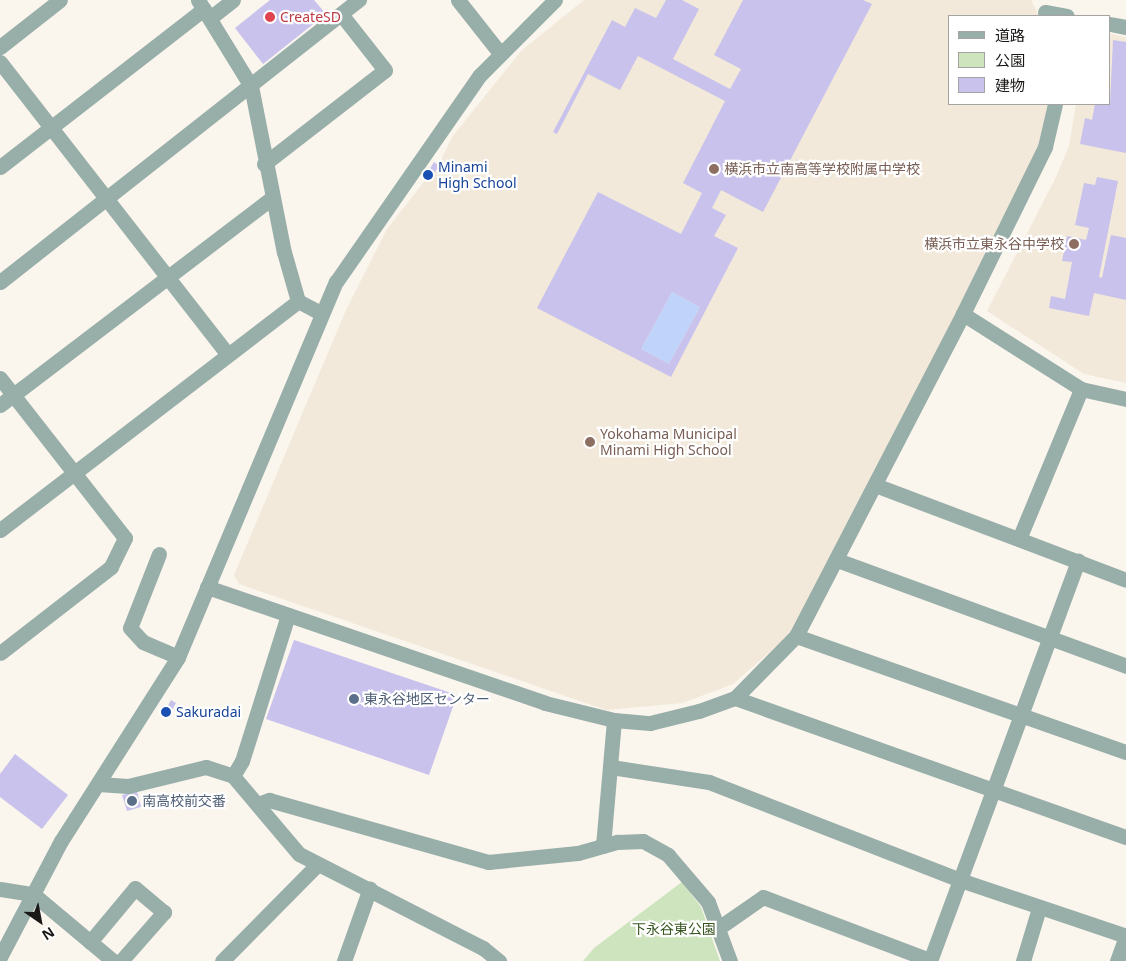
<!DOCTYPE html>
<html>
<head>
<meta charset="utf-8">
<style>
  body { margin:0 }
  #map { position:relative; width:1126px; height:961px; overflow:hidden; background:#faf5ed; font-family:"Noto Sans","Noto Sans JP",sans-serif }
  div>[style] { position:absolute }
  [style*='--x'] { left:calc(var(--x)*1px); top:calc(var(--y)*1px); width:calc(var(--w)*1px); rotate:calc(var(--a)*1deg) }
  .built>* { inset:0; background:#f2e9da }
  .green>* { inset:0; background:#cde4bf }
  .water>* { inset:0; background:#c0d3fa }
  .building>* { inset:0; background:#c8c2ec }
  .minor>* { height:15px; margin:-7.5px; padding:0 7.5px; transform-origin:7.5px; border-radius:7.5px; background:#98aea9 }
  .dots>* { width:14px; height:14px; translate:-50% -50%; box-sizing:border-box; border:2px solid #fff; border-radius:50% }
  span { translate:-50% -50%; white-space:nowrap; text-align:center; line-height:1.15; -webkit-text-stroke:4.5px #fff; paint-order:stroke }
  .health-label { font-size:14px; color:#be3a42 }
  .left { translate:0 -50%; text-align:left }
  .transit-label { font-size:14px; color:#164399 }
  .education-label { font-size:14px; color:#785e54 }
  .right { translate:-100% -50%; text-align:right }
  .service-label { font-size:14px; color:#4e5e75 }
  .park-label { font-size:14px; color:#385620 }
  .legend { position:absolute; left:948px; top:15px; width:162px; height:90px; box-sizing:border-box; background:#fff; border:1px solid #a4a3a2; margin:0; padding:6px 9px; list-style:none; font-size:15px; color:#1b1917 }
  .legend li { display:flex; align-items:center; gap:10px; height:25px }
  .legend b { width:25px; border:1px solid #a4a3a2 }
  .north { position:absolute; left:15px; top:896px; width:50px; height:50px; -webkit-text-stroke:4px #fff; paint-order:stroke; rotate:147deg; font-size:14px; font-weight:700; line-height:20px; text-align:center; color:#1b1917 }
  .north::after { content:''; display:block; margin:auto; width:18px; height:22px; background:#1b1917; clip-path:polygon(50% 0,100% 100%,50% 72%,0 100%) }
</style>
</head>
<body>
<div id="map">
  <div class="built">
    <div style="clip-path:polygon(584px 0,1031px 0,1039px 16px,950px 16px,950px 104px,1052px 104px,1036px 165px,789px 635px,733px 684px,683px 703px,606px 710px,239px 584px,234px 575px,346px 310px,387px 229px,441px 160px,452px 137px,521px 51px)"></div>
    <div style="clip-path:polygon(1110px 34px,1126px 37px,1126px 383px,1084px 374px,987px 311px,1056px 177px,1069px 146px,1076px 104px,1110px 104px)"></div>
  </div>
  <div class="green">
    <div style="clip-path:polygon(682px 882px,701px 907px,720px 961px,583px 961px,594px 948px)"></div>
  </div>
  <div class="water">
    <div style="clip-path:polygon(672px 292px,700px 307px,669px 364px,641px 349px)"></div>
  </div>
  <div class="building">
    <div style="clip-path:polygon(270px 0,314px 0,326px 14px,263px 64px,235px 28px)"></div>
    <div style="clip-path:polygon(evenodd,666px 0,682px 0,699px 9px,673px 59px,730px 89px,741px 69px,714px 55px,743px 0,863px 0,872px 4px,763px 212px,721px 190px,712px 208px,726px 215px,714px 236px,738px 248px,671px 377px,537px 308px,598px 192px,681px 234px,702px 193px,683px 183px,725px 101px,638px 56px,620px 90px,588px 74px,557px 134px,553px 132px,612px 20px,625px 27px,635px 8px,656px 18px,666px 0,672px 292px,700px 307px,669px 364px,641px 349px,672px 292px)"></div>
    <div style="clip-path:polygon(1113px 40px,1126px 42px,1126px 153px,1080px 144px,1085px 118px,1092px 120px,1095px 104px,1110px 104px)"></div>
    <div style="clip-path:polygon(434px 162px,439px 166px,429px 180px,425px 177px)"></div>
    <div style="clip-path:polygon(1097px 177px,1118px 181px,1099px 277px,1102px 278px,1111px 235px,1126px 238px,1126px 300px,1094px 293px,1089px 316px,1049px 308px,1051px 296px,1065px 299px,1072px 262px,1062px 261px,1067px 236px,1086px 240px,1089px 228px,1075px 225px,1084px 183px,1095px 185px)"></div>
    <div style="clip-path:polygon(294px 640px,457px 695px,429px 775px,266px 719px)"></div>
    <div style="clip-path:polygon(171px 700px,176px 703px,168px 717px,163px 715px)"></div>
    <div style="clip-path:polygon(15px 754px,68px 795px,42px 829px,0 797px,0 774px)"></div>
    <div style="clip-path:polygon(137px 791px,141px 807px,127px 811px,122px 795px)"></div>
  </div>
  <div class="minor">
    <div style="--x:198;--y:0;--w:101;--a:58.4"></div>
    <div style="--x:251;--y:86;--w:169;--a:78.8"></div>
    <div style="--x:284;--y:252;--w:51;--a:74.1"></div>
    <div style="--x:298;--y:301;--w:27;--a:28"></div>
    <div style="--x:458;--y:0;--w:66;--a:51.7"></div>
    <div style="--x:1045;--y:12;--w:22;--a:10"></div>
    <div style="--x:210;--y:18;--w:29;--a:-38"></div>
    <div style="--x:1110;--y:24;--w:16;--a:11"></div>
    <div style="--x:0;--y:47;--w:76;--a:-38.1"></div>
    <div style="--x:0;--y:62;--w:370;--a:52.1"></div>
    <div style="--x:1055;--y:104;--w:44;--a:103.1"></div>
    <div style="--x:1045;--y:147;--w:186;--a:116.2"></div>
    <div style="--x:963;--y:314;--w:140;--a:32.4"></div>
    <div style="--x:1081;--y:389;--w:46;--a:12.5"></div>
    <div style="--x:264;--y:164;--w:153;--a:-37.8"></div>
    <div style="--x:385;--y:70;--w:71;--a:-128.2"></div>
    <div style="--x:0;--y:167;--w:258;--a:-37.8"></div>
    <div style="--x:0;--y:282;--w:457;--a:-38.2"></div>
    <div style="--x:0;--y:378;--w:203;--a:52"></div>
    <div style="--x:125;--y:538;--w:32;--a:116"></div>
    <div style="--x:111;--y:567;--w:140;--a:142.2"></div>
    <div style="--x:0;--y:405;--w:342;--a:-37.3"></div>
    <div style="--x:875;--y:485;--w:268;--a:20.7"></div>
    <div style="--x:0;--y:530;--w:376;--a:-37.5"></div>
    <div style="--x:1019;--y:539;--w:162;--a:-67.5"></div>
    <div style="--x:159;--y:554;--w:79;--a:111.4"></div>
    <div style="--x:130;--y:628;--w:19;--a:47"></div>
    <div style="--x:143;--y:642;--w:38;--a:23"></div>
    <div style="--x:837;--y:560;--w:308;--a:20.1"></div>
    <div style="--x:207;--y:587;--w:357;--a:18.9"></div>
    <div style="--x:545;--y:703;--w:71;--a:13.8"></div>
    <div style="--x:614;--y:720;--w:36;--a:5"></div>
    <div style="--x:650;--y:723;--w:50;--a:-13.8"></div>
    <div style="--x:699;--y:711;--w:38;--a:-20"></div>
    <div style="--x:735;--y:698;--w:87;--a:-45.5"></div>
    <div style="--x:796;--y:636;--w:363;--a:-62.6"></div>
    <div style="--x:796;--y:636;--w:350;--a:19.4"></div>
    <div style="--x:735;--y:698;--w:415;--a:19.6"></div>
    <div style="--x:611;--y:767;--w:99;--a:8.7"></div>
    <div style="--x:709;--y:782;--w:269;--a:21.3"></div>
    <div style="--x:960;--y:880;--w:175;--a:18.6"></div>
    <div style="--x:233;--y:776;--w:17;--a:-59"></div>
    <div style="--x:242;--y:761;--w:153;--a:-72.5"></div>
    <div style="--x:98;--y:784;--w:30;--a:4"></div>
    <div style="--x:128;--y:786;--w:80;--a:-13.7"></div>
    <div style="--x:206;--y:767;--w:28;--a:18"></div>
    <div style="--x:233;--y:776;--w:102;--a:49.8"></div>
    <div style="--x:299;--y:854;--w:207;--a:27.1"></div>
    <div style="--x:483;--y:948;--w:21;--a:39"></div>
    <div style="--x:258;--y:804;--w:12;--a:-20"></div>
    <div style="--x:269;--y:800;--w:228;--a:15.8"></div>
    <div style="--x:488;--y:862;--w:90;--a:-5.7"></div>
    <div style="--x:578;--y:853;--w:41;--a:-15.8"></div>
    <div style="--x:617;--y:842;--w:26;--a:-2"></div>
    <div style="--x:643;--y:841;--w:29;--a:29"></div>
    <div style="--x:668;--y:855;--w:62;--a:49.6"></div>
    <div style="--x:708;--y:902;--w:63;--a:69.6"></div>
    <div style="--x:603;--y:846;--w:126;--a:-85"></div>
    <div style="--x:0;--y:889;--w:33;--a:9"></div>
    <div style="--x:33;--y:894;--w:104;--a:39.9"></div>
    <div style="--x:717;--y:929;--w:56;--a:-34.8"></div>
    <div style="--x:763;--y:897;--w:178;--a:20.7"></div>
    <div style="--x:90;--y:942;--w:70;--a:-50.2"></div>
    <div style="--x:135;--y:888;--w:38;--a:40"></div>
    <div style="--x:164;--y:912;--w:65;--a:131.3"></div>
    <div style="--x:0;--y:957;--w:131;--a:-62.3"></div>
    <div style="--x:61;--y:841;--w:218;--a:-57.5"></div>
    <div style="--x:178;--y:657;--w:407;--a:-67.2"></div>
    <div style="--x:336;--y:282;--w:252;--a:-55.2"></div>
    <div style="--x:480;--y:75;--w:106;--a:-45"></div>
    <div style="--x:222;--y:961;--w:136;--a:-45.3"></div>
    <div style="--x:344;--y:961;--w:77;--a:-70.4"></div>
    <div style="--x:930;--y:961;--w:427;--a:-69.7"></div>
    <div style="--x:1023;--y:961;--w:55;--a:-73.2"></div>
    <div style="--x:1117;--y:961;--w:27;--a:-70"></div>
  </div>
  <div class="dots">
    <div style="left:270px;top:17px;background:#e0444e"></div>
    <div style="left:714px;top:169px;background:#8d6e63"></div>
    <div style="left:428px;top:175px;background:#1a4fb4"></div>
    <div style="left:1074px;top:244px;background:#8d6e63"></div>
    <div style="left:590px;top:442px;background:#8d6e63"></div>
    <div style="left:354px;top:699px;background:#5c6f8a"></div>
    <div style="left:166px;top:712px;background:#1a4fb4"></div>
    <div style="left:132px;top:801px;background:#5c6f8a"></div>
  </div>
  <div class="health-label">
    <span class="left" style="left:280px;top:17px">CreateSD</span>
  </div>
  <div class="transit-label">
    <span class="left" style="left:438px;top:175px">Minami<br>High School</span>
    <span class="left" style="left:176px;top:712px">Sakuradai</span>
  </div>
  <div class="education-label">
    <span class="left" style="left:724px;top:169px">横浜市立南高等学校附属中学校</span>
    <span class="right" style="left:1064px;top:244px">横浜市立東永谷中学校</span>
    <span class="left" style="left:600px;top:442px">Yokohama Municipal<br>Minami High School</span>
  </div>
  <div class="service-label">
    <span class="left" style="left:364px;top:699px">東永谷地区センター</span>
    <span class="left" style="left:142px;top:801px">南高校前交番</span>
  </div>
  <div class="park-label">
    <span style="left:674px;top:929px">下永谷東公園</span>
  </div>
  <ul class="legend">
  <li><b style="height:6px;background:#98aea9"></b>道路</li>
  <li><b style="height:14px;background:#cde4bf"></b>公園</li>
  <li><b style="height:14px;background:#c8c2ec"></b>建物</li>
  </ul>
  <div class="north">N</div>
</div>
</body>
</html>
